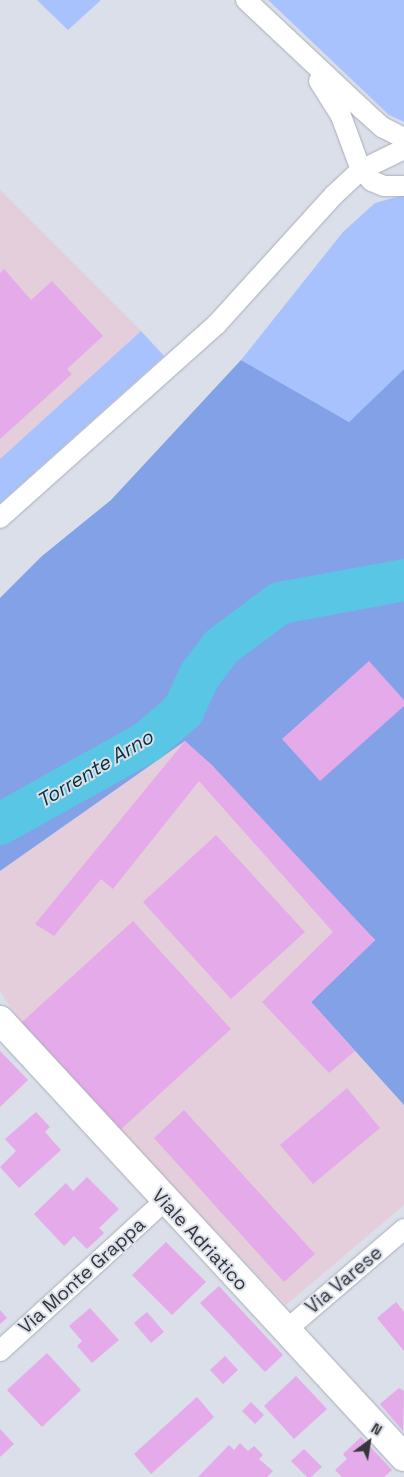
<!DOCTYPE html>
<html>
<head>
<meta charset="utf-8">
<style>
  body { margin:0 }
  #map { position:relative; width:404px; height:1477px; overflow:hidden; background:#dadfe9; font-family:"Space Grotesk",sans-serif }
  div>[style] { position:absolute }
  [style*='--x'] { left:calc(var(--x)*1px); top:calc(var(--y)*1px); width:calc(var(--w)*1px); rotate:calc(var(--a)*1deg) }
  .industrial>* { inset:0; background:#e4cedc }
  .green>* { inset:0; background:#a8c2fe }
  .forest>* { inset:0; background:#83a1e6 }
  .river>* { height:42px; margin:-21px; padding:0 21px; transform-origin:21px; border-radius:21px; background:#5ac6e5 }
  .building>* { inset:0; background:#e4aae9 }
  .roads { filter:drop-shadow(0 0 1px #a9adb7) drop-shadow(0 0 1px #a9adb7) }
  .street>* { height:20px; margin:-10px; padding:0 10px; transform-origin:10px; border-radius:10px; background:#fff }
  .secondary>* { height:28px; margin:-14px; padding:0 14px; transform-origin:14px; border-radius:14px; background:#fff }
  span { translate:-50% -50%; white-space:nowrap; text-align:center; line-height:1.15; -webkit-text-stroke:4px #dadfe9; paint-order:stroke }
  .street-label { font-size:19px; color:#34363a }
  .water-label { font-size:20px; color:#00333f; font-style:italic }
  .north { position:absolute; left:344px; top:1417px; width:50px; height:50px; -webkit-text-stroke:4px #dadfe9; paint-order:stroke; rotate:31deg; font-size:14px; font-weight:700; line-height:20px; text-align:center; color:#34363a }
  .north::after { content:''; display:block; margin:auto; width:18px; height:22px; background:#34363a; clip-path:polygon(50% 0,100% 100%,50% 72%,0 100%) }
</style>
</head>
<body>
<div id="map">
  <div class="industrial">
    <div style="clip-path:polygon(0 190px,141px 331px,0 459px)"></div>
    <div style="clip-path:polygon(185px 741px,212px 765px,375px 940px,311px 1002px,404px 1105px,404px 1205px,286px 1305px,119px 1131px,21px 1023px,0 991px,0 871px)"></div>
  </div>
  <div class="green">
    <div style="clip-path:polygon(37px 0,101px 0,68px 30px)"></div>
    <div style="clip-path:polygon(268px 0,404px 0,404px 122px,389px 115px)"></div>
    <div style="clip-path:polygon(404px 195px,404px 369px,349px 422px,241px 360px,343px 232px,375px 203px)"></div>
    <div style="clip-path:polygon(141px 331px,164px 356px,0 503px,0 459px)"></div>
  </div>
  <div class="forest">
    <div style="clip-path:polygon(241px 360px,349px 422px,404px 369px,404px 1105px,311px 1002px,375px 940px,185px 741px,0 871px,0 598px,42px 556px,111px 500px)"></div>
  </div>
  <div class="river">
    <div style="--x:0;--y:824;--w:168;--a:-29.2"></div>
    <div style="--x:147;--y:742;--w:48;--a:-40.7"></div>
    <div style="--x:183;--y:711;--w:40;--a:-65"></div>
    <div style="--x:200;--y:675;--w:36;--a:-53"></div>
    <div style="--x:222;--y:646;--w:72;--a:-36.6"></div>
    <div style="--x:280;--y:603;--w:126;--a:-10.5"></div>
  </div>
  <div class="building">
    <div style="clip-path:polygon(4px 269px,31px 300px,52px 281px,103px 336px,67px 369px,72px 374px,0 439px,0 273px)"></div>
    <div style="clip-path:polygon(369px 661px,404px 700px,404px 706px,320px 781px,282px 739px)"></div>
    <div style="clip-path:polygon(185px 741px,212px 765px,375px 940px,311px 1002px,355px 1051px,329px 1073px,262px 1002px,333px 932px,199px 781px,113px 889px,101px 879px,54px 936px,35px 924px)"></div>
    <div style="clip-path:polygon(216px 835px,305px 932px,231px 999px,143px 902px)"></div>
    <div style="clip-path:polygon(133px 921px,231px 1029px,119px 1131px,21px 1023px)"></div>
    <div style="clip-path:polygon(0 1051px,28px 1080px,0 1107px)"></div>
    <div style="clip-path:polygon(347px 1088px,380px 1128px,313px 1184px,280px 1145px)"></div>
    <div style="clip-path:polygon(184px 1110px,315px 1254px,284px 1282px,154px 1138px)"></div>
    <div style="clip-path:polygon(36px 1112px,50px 1127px,45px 1132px,61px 1150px,19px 1188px,0 1167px,16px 1151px,5px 1139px)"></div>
    <div style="clip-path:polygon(87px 1177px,119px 1209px,99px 1228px,104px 1233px,87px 1249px,74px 1236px,64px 1246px,34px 1214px,66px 1183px,73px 1191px)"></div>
    <div style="clip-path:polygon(166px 1242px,206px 1282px,172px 1315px,132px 1275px)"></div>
    <div style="clip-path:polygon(219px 1286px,283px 1355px,265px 1372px,200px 1303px)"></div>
    <div style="clip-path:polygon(396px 1302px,404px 1312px,404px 1351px,377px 1318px)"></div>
    <div style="clip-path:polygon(90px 1308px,119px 1340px,92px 1363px,77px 1346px,82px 1341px,69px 1326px)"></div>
    <div style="clip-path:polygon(0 1310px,7px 1318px,0 1324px)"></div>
    <div style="clip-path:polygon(147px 1312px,164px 1332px,151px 1343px,134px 1323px)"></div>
    <div style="clip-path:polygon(47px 1353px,81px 1390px,42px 1427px,7px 1390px)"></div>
    <div style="clip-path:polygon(225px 1356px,238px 1370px,223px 1384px,210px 1370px)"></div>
    <div style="clip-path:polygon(296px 1376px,327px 1409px,294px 1439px,264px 1406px)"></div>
    <div style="clip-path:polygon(399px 1388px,404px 1391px,403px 1431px,380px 1404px)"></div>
    <div style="clip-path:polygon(197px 1397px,214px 1417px,151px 1474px,134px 1454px)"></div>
    <div style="clip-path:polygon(251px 1402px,264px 1415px,255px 1424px,242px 1411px)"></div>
    <div style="clip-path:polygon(0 1429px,14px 1444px,0 1457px)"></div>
    <div style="clip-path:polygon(361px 1437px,392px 1470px,384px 1477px,342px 1477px,335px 1470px,347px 1459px,343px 1454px)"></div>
    <div style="clip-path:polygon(240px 1443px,248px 1451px,254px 1446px,263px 1455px,259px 1459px,273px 1471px,267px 1477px,198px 1477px,229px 1445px,234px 1450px)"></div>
    <div style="clip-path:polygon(304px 1449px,322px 1467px,311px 1477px,307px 1477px,291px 1461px)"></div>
  </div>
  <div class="roads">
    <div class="street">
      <div style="--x:246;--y:0;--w:159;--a:43.2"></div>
      <div style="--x:362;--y:109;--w:27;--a:42"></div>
      <div style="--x:382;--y:127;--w:25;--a:27"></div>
      <div style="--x:319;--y:81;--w:41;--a:57.8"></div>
      <div style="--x:341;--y:116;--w:58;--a:69.7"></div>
      <div style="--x:361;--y:170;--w:16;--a:45"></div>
      <div style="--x:372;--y:181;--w:13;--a:23"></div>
      <div style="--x:384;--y:186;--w:20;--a:0"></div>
      <div style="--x:0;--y:518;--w:290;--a:-41.8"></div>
      <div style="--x:216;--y:325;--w:176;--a:-47.8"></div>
      <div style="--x:334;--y:195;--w:37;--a:-43"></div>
      <div style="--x:361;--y:170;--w:48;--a:-26"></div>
      <div style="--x:285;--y:1331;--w:157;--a:-40.6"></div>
      <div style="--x:0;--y:1351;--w:222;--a:-42.4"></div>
    </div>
    <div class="secondary">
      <div style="--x:0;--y:1020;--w:595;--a:47.25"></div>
    </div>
  </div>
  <div class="street-label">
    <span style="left:200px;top:1240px;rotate:47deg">Viale Adriatico</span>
    <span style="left:82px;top:1276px;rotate:-42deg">Via Monte Grappa</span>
    <span style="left:344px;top:1280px;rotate:-40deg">Via Varese</span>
  </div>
  <div class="water-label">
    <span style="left:95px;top:769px;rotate:-31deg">Torrente Arno</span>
  </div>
  <div class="north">N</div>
</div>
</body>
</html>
